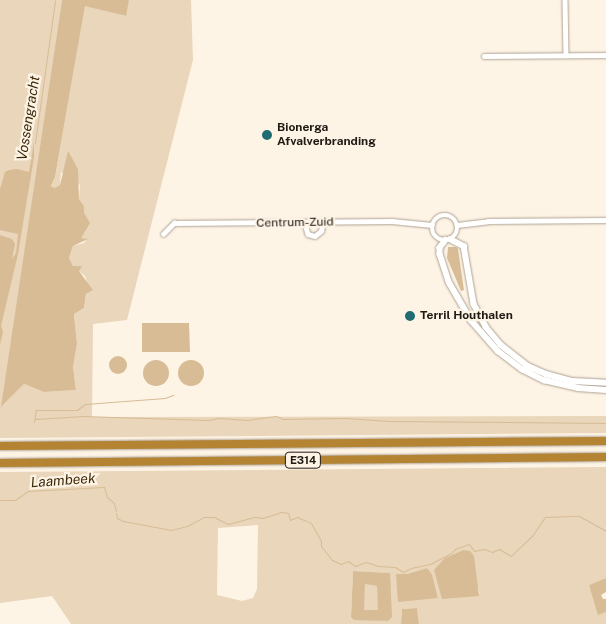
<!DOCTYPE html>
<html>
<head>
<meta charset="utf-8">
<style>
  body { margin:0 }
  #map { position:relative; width:606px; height:624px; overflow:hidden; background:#fef4e6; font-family:"Public Sans",sans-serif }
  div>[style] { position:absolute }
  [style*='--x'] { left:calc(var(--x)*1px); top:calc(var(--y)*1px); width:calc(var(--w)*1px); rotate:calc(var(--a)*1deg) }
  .green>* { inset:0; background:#e9d6bb }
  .water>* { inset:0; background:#d7bc95 }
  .round { border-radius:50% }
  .stream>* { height:1px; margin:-0.5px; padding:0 0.5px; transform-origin:0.5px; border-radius:0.5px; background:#d7bc95 }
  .roads { filter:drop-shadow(0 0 1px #afa393) drop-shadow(0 0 1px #afa393) }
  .minor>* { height:4.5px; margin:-2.25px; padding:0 2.25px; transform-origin:2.25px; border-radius:2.25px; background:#fff }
  .minor>.ring { margin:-2.25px; padding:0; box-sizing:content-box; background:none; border:4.5px solid #fff; border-radius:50% }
  .tertiary>* { height:5.5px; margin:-2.75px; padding:0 2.75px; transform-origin:2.75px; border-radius:2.75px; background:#fff }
  .motorway>* { height:8px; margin:-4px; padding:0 4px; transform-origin:4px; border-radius:4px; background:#b48433 }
  .dots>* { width:14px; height:14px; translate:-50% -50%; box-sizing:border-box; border:2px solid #fef4e6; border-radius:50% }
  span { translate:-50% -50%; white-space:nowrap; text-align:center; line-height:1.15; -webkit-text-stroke:4.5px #fef4e6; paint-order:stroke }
  .shield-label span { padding:1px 4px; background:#fef4e6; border:1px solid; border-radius:4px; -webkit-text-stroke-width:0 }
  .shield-label { font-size:11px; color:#1f1a14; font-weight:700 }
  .poi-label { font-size:12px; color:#1f1a14; font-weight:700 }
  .left { translate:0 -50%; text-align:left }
  .street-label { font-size:12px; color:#1f1a14 }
  .water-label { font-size:14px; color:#3d2a09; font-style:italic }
</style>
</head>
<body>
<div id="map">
  <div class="green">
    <div style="clip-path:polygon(0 0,62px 0,2px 406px,24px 384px,44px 392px,76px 390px,73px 367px,77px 344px,74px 314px,84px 308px,88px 284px,85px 276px,73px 266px,69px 258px,73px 246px,84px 243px,87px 239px,80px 238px,84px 206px,79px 199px,80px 185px,61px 172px,60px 185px,54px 188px,51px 186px,55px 177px,85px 5px,125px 16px,129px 0,191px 0,193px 60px,127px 320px,93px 324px,92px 417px,606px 416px,606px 433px,0 438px)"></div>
    <div style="clip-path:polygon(evenodd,606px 467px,606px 578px,589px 585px,599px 614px,606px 612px,606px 624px,419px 624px,417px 608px,402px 609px,401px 624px,71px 624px,52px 596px,0 603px,0 472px,606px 467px,258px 525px,257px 589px,253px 598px,242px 601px,217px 595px,218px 528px,258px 525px,606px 467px,463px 550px,480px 594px,445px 558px,463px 550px,606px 467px,427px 568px,432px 574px,438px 598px,407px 574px,427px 568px,606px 467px,353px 571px,390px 573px,388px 621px,351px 617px,353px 571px)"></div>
    <div style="clip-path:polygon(365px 584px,377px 585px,379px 610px,363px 611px)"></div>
  </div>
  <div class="water">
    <div style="clip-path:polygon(62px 0,129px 0,126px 16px,85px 6px,55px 177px,51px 186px,54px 188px,60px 185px,68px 151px,78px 169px,79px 199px,84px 206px,84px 213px,90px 223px,81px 238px,88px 239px,73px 246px,69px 258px,73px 266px,82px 266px,79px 271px,93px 290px,86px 294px,84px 308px,74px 314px,77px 344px,73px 367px,76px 390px,44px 392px,24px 384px,1px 407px)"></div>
    <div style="clip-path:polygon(34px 142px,34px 157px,18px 254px,1px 326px,3px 332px,0 345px,0 235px,12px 239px,15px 244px,12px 259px,16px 253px,18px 234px,0 230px,0 189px,5px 172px,9px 170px,17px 169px,29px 172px)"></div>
    <div style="clip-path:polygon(448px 247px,456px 247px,458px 249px,464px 290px,461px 291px,447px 258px)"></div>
    <div style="clip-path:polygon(142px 323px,189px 323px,190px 352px,142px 352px)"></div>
    <div class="round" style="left:109px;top:356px;width:18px;height:18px"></div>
    <div class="round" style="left:143px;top:360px;width:26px;height:26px"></div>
    <div class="round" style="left:178px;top:360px;width:26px;height:26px"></div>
    <div style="clip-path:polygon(463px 550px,470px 551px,474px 556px,479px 596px,442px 599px,434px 570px,445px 558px)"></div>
    <div style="clip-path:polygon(427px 568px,432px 574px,438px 598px,398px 602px,396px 574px,407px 574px)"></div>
    <div style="clip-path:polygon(evenodd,353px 571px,390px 573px,392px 617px,388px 621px,354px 620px,351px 617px,353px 571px,365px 584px,377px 586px,378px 610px,364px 610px,365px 584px)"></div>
    <div style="clip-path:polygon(606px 578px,606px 592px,601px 595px,603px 599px,606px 599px,606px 612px,598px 615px,589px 585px)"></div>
    <div style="clip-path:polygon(417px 608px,419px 624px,401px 624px,402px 609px)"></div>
  </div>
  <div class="stream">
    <div style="--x:35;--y:143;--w:144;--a:-82"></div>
    <div style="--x:35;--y:419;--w:48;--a:-3.6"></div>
    <div style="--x:83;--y:416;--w:125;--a:1.8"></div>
    <div style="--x:208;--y:420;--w:11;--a:-10"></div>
    <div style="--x:219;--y:418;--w:28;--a:4"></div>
    <div style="--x:247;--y:420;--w:29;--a:-8"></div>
    <div style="--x:276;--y:416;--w:8;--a:23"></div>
    <div style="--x:283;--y:419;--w:63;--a:-0.9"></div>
    <div style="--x:346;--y:418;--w:43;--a:4"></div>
    <div style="--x:389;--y:421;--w:217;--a:0.5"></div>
    <div style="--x:34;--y:422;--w:12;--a:-81"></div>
    <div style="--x:36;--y:410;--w:41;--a:0"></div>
    <div style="--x:77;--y:410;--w:10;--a:-37"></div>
    <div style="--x:85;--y:404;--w:80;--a:-4.3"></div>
    <div style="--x:165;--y:398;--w:9;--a:-21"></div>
    <div style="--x:0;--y:500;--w:15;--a:0"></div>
    <div style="--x:15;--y:500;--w:16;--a:-35"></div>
    <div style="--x:28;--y:491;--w:76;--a:-3"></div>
    <div style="--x:104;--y:487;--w:10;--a:73"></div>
    <div style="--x:107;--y:497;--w:9;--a:41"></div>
    <div style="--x:114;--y:503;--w:8;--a:76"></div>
    <div style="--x:116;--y:513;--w:5;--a:79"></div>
    <div style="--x:117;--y:518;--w:7;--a:27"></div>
    <div style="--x:123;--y:521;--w:49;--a:10.6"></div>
    <div style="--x:171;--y:530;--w:16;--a:-14"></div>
    <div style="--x:187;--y:526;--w:19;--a:-28"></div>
    <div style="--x:204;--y:517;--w:10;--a:0"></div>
    <div style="--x:214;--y:517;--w:16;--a:27"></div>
    <div style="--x:228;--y:524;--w:28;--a:-15"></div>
    <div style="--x:255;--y:517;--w:8;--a:7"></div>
    <div style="--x:263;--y:518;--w:20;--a:-18"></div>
    <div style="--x:282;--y:512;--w:6;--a:9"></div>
    <div style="--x:288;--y:513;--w:7;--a:74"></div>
    <div style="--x:290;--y:520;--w:8;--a:-23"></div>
    <div style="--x:297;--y:517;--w:15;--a:23"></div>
    <div style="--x:311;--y:523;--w:21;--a:61"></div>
    <div style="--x:321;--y:541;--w:5;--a:90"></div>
    <div style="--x:321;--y:546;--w:18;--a:52"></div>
    <div style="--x:332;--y:560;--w:10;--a:24"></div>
    <div style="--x:341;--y:564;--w:8;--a:-23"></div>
    <div style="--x:348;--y:561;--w:9;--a:36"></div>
    <div style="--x:355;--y:566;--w:12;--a:-20"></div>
    <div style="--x:366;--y:562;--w:13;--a:18"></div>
    <div style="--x:378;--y:566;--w:17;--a:3"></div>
    <div style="--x:395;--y:567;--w:9;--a:32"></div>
    <div style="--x:403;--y:572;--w:9;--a:-27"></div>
    <div style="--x:411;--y:568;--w:19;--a:-12"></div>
    <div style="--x:430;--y:564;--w:22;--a:-27"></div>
    <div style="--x:450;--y:554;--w:7;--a:-45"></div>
    <div style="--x:455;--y:549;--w:15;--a:-20"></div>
    <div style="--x:469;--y:544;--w:9;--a:54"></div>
    <div style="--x:474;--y:551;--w:11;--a:-10"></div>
    <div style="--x:485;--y:549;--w:8;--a:23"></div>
    <div style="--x:492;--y:552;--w:8;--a:-23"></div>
    <div style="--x:499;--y:549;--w:14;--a:30"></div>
    <div style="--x:511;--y:556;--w:29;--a:-44"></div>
    <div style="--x:532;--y:536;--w:23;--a:-56"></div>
    <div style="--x:545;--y:517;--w:34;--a:-2"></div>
    <div style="--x:579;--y:516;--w:31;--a:29"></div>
  </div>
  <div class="roads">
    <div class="minor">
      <div style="--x:565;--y:0;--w:55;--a:89"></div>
      <div style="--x:484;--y:56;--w:122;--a:-0.5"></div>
      <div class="ring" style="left:432px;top:215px;width:21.5px;height:21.5px"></div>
      <div style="--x:305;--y:223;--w:11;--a:75"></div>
      <div style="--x:308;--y:234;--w:7;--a:16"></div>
      <div style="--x:315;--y:236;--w:8;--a:-40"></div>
      <div style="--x:321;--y:231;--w:9;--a:-77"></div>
      <div style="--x:457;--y:225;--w:31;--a:-7"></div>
      <div style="--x:488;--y:221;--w:118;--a:-0.5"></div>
      <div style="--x:163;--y:234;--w:16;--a:-45"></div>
      <div style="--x:174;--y:223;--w:218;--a:-0.5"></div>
      <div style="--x:392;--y:221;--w:40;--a:5.7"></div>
    </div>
    <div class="tertiary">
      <div style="--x:450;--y:239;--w:16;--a:27"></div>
      <div style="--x:464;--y:246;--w:59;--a:80.2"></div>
      <div style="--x:474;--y:304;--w:26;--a:62"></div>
      <div style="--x:486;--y:327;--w:23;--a:50"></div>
      <div style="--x:501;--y:345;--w:34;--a:38"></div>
      <div style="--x:528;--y:366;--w:20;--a:24"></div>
      <div style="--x:546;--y:374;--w:27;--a:15"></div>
      <div style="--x:572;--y:381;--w:34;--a:3"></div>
      <div style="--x:446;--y:240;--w:10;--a:127"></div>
      <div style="--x:440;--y:248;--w:6;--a:90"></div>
      <div style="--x:440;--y:254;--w:29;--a:72"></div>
      <div style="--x:449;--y:282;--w:44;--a:59.9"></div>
      <div style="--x:471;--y:320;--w:41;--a:48.9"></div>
      <div style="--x:498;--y:351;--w:30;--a:37"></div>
      <div style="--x:522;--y:369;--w:25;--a:27"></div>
      <div style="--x:544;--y:380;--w:35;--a:13"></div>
      <div style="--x:578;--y:388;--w:28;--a:4"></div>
    </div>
    <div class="motorway">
      <div style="--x:0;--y:446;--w:606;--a:-0.47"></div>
      <div style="--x:0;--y:463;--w:606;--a:-0.57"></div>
    </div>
  </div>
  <div class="dots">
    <div style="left:267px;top:135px;background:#206c72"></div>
    <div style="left:410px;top:316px;background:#206c72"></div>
  </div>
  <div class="shield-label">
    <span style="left:303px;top:460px">E314</span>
  </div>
  <div class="poi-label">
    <span class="left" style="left:277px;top:135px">Bionerga<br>Afvalverbranding</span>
    <span class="left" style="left:420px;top:316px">Terril Houthalen</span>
  </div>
  <div class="street-label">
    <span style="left:295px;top:223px;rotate:-1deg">Centrum-Zuid</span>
  </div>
  <div class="water-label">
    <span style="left:28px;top:118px;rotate:-81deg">Vossengracht</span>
    <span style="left:63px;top:480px;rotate:-4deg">Laambeek</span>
  </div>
</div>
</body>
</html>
